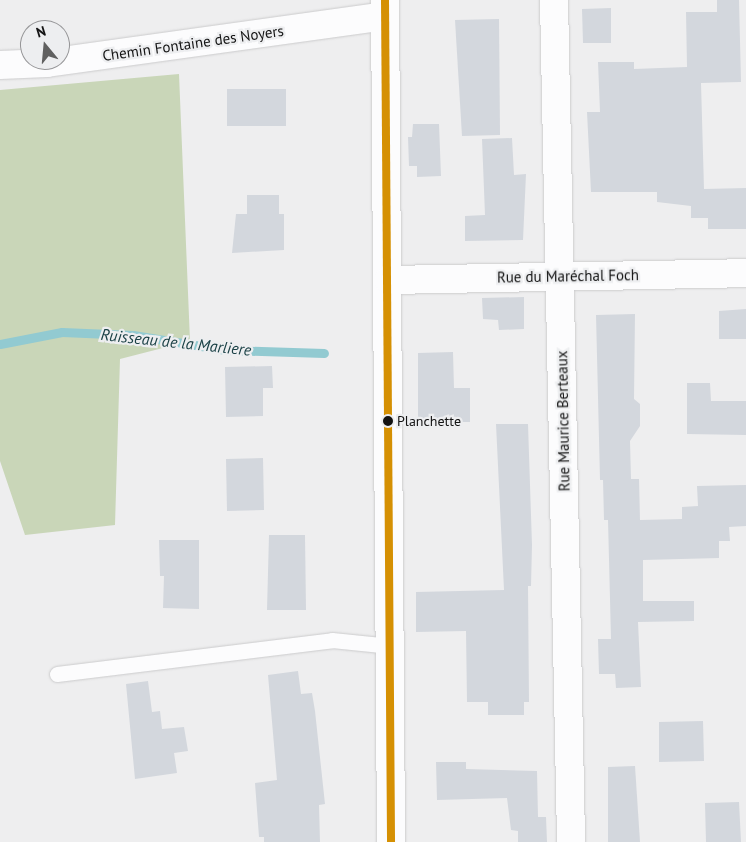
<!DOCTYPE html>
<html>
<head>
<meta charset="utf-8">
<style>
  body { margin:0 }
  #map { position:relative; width:746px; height:842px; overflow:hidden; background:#eeeeef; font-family:"PT Sans",sans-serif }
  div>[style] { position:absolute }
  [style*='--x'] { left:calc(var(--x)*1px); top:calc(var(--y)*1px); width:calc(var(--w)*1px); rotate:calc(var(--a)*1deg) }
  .forest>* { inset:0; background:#c9d6b8 }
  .stream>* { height:9px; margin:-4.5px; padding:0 4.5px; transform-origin:4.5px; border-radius:4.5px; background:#92cad1 }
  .building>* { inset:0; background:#d3d7dd }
  .roads { filter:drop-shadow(0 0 1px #cbcbcc) drop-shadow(0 0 1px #cbcbcc) }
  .lane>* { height:15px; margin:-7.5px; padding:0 7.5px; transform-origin:7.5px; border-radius:7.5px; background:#fcfcfd }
  .street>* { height:28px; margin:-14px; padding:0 14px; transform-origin:14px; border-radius:14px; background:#fcfcfd }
  .bus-1>* { height:8px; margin:-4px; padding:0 4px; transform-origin:4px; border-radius:4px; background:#d59003 }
  .dots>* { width:14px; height:14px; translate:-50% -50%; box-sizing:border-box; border:2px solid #edeef0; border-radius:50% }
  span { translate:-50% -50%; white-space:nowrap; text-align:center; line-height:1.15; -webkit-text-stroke:4.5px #edeef0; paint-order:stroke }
  .bus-label { font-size:14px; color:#131313 }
  .left { translate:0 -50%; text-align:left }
  .street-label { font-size:15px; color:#131313 }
  .water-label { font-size:16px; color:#1b4146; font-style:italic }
  .north { position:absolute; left:20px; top:20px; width:50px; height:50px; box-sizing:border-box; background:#edeef0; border:1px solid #969698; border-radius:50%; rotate:343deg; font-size:14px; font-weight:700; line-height:20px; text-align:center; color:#131313 }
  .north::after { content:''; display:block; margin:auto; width:18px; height:22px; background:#606060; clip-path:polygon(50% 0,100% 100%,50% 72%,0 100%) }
</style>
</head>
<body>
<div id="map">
  <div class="forest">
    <div style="clip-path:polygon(179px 74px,190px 341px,120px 359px,115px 525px,25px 535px,0 461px,0 90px)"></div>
  </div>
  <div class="stream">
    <div style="--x:0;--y:344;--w:63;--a:-11"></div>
    <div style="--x:62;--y:332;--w:71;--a:2.4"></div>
    <div style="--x:133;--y:335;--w:94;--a:9.2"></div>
    <div style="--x:226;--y:350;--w:98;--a:1.8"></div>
  </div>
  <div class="building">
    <div style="clip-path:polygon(717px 0,739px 0,741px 82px,701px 83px,704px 189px,746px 188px,746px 229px,708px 229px,708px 218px,691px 218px,691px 206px,657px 202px,657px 192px,591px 192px,587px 112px,600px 112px,598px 62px,634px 62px,634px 69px,687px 67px,686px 12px,717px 12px)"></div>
    <div style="clip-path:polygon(611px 8px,611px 43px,583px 43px,582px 9px)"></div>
    <div style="clip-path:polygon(499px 19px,500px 135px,462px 136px,455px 20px)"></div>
    <div style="clip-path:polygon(227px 89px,286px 89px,286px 126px,227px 126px)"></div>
    <div style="clip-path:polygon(413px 124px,439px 124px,441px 176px,417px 177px,417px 166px,409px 166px,408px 137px,412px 137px)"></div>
    <div style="clip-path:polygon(512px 138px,514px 175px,526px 174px,523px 240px,465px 241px,465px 216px,485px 215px,482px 139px)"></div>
    <div style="clip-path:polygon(247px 195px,279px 195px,279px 214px,284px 214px,284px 250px,232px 253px,236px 214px,247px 214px)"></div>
    <div style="clip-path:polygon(524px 297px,524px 329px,499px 330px,498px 320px,483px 319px,482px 298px)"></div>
    <div style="clip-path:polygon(746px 309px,746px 339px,719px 339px,719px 311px)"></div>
    <div style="clip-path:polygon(635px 314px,634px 399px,640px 404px,640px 426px,630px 441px,631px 479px,639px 479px,640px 520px,682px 519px,682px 507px,698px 506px,697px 486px,746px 485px,746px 526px,729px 527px,730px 541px,719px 541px,719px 558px,643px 560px,643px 601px,694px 601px,694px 621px,638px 622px,641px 687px,616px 688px,615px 674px,599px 674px,598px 639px,611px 639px,608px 520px,604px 520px,603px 480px,600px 480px,596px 315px)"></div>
    <div style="clip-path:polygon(453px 352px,454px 388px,470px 388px,470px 422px,418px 422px,418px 353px)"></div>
    <div style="clip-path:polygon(272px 366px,273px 388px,263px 388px,263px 416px,226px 417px,225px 367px)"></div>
    <div style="clip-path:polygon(687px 383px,710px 383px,711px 401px,746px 401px,746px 435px,687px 434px)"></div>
    <div style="clip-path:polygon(496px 424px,528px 424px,532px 545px,531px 586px,528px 586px,529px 702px,524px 702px,524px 715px,488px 715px,488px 702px,467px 702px,466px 631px,416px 632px,416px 592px,504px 590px)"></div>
    <div style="clip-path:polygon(263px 458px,264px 510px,227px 511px,226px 459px)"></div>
    <div style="clip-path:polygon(269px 535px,305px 535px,306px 610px,267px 610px)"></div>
    <div style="clip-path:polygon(159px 540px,199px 540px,199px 609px,163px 608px,164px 576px,160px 576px)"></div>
    <div style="clip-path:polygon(298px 671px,301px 694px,312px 693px,315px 711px,325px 804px,319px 805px,320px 842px,264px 842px,264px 837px,259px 837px,255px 783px,277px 780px,268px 675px)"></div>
    <div style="clip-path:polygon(148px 681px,152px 712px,160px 711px,162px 729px,184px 727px,188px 751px,174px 753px,177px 773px,135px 779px,126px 684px)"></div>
    <div style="clip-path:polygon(703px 721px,704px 761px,659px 762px,659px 722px)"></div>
    <div style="clip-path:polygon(436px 762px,466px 762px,466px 769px,537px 771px,538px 817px,546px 817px,547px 842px,518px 842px,518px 831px,511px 830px,507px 798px,437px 800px)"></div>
    <div style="clip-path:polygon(635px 766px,640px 842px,608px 842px,608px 767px)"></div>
    <div style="clip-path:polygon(739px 802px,741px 842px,706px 842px,705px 803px)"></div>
  </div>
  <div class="roads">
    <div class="lane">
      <div style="--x:57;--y:674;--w:277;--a:-7"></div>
      <div style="--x:332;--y:640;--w:59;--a:5.8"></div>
    </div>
    <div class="street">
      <div style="--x:385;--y:0;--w:842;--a:89.59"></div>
      <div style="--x:554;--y:0;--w:842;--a:88.84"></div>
      <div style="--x:0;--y:65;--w:47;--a:-2.4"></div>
      <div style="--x:47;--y:63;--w:341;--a:-7.9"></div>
      <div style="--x:389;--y:280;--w:357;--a:-1.1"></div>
    </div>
  </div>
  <div class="bus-1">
    <div style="--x:385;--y:0;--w:842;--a:89.59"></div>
  </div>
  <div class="dots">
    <div style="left:388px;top:421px;background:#131313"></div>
  </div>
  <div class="bus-label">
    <span class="left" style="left:397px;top:421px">Planchette</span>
  </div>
  <div class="street-label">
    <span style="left:193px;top:43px;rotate:-8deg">Chemin Fontaine des Noyers</span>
    <span style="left:568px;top:276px;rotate:-1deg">Rue du Maréchal Foch</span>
    <span style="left:563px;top:421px;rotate:-91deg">Rue Maurice Berteaux</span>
  </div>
  <div class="water-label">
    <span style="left:176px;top:342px;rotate:6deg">Ruisseau de la Marliere</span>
  </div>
  <div class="north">N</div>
</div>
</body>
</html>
